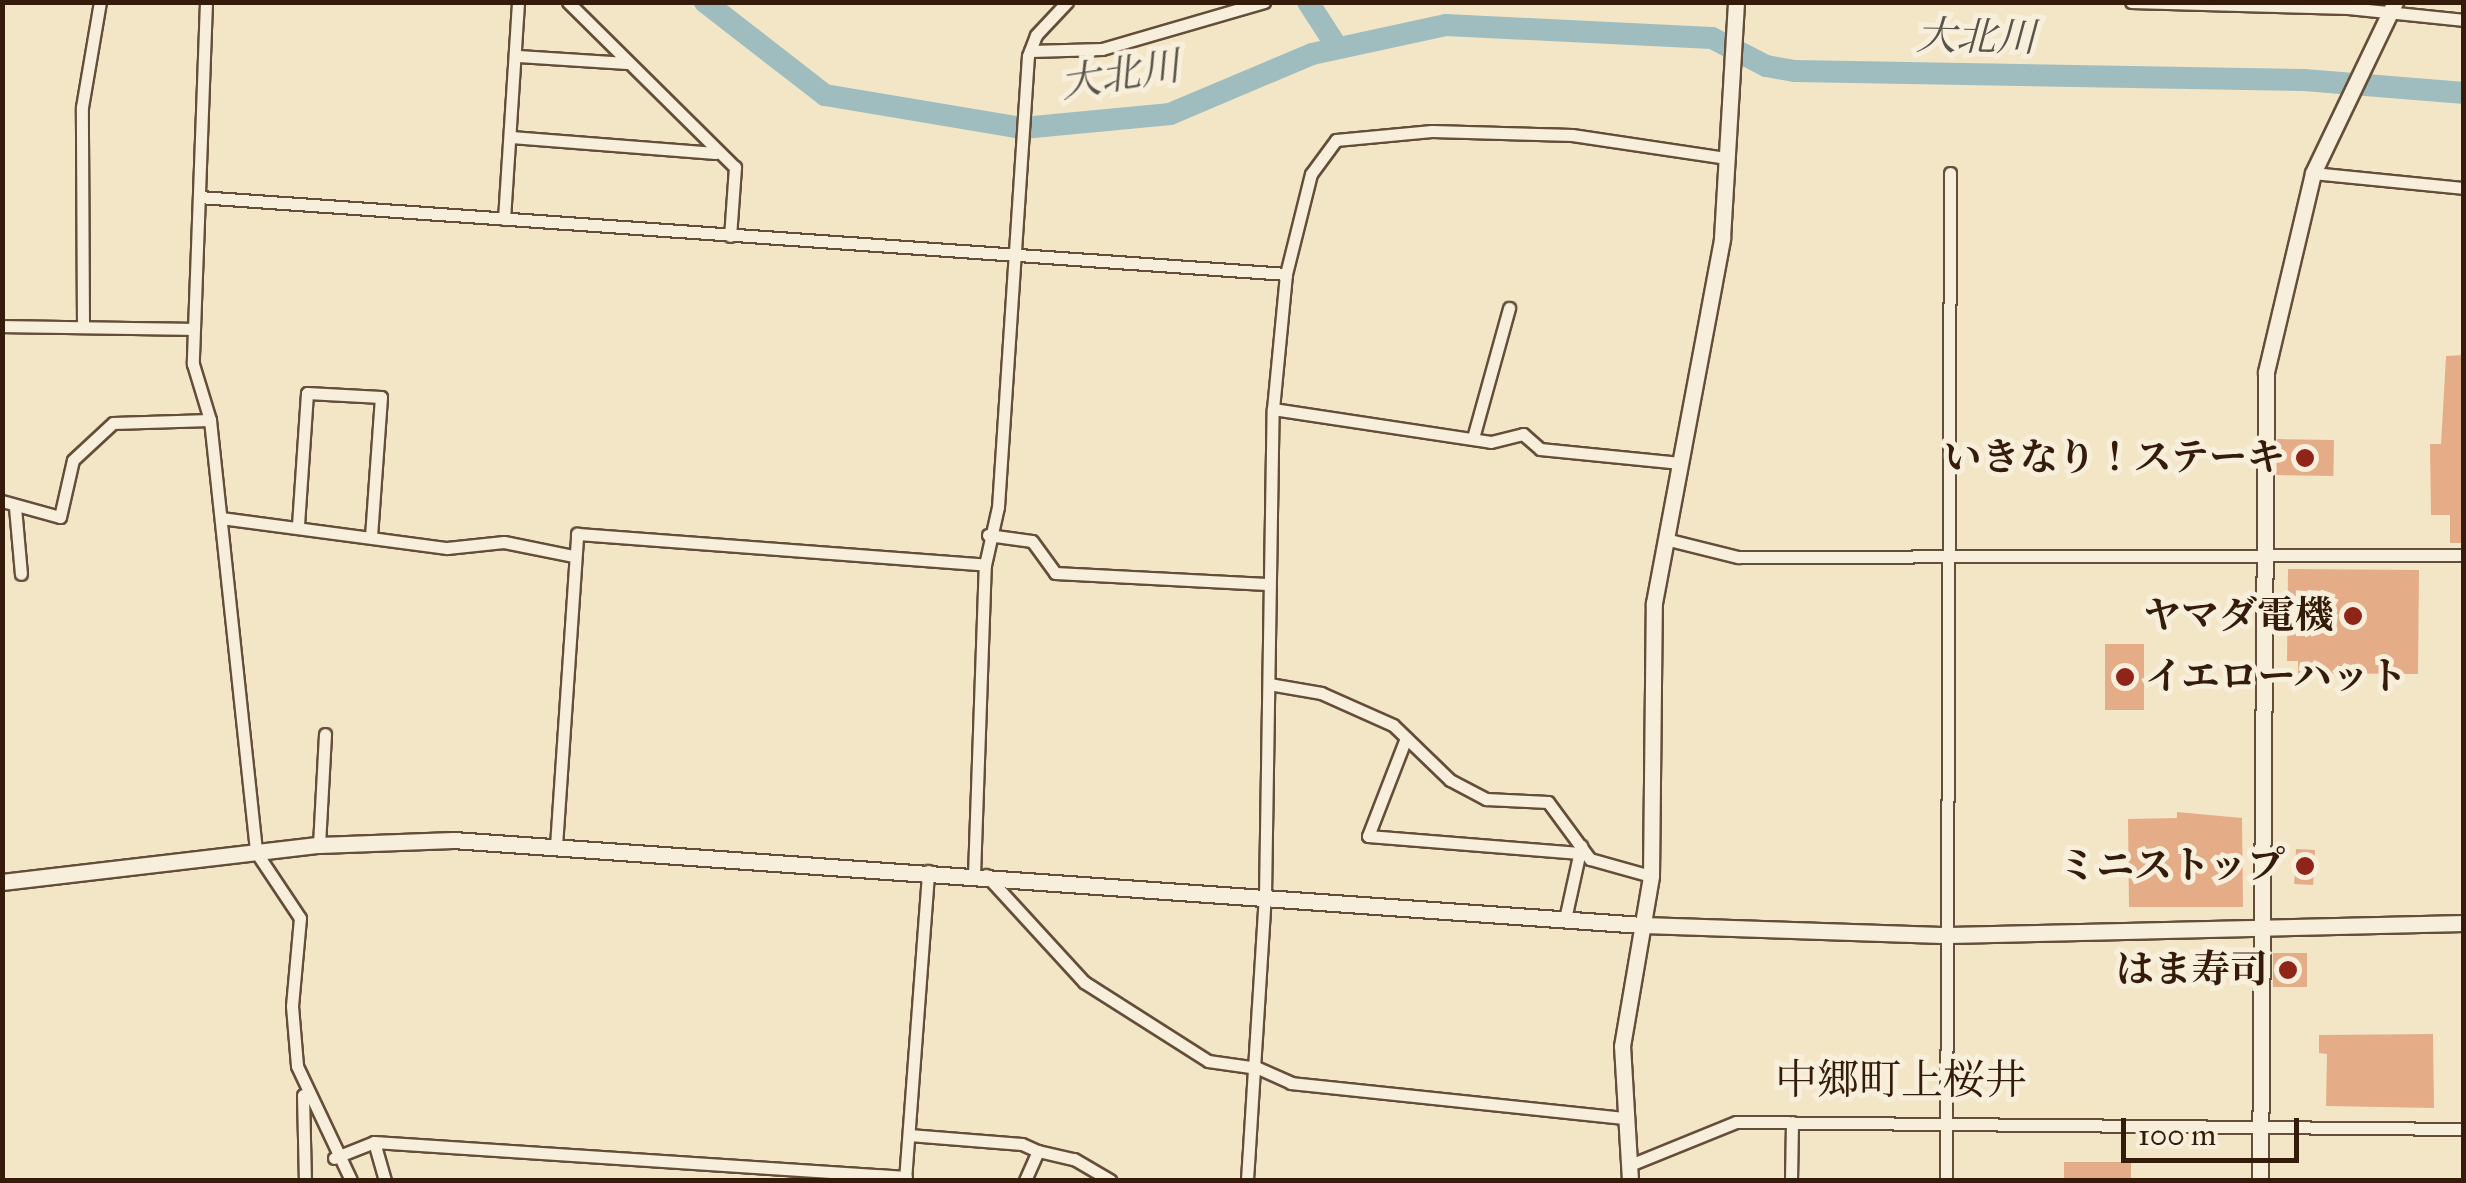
<!DOCTYPE html>
<meta charset="utf-8">
<style>
body{margin:0}
#map{position:relative;width:2466px;height:1183px;overflow:hidden;background:#f2e6c7;font-family:"IM FELL Great Primer","Noto Serif JP",serif}
div>[style]{position:absolute}
.river>*{height:22px;margin:-11px;padding:0 11px;transform-origin:11px;border-radius:11px;background:#9fbdbf}
.building>*{inset:0;background:#e5ad87;transform-origin:0 0}
.roads{filter:drop-shadow(2px 0 #644e39) drop-shadow(-2px 0 #644e39) drop-shadow(0 2px #644e39) drop-shadow(0 -2px #644e39)}
.minor>*{height:11px;margin:-5.5px;padding:0 5.5px;transform-origin:5.5px;border-radius:5.5px;background:#f7efdb}
.tertiary>*{height:15px;margin:-7.5px;padding:0 7.5px;transform-origin:7.5px;border-radius:7.5px;background:#f7efdb}
.dots>*{width:28px;height:28px;translate:-50% -50%;box-sizing:border-box;border:5px solid #f7efdb;border-radius:50%}
span{translate:-50% -50%;white-space:nowrap;text-align:center;line-height:1.15;-webkit-text-stroke:10px #f7efdb;paint-order:stroke}
.poi-label{font-size:38px;color:#341b0a;font-weight:700}
.right{translate:-100% -50%;text-align:right}
.left{translate:0 -50%;text-align:left}
.water-label{font-size:40px;color:#595449;font-style:italic}
.quarter-label{font-size:42px;color:#341b0a}
.frame{position:absolute;inset:0;border:5px solid #341b0a;pointer-events:none}
.scale{position:absolute;left:2121px;top:1118px;width:178px;height:45px;box-sizing:border-box;border:5px solid #341b0a;border-top:0;padding-left:12px;font-size:30px;line-height:35px;white-space:nowrap;color:#341b0a;-webkit-text-stroke:8px #f7efdb;paint-order:stroke}
</style>
<div id="map">
<div class="river">
<div style="left:705px;top:2px;width:152px;rotate:37.8deg"></div>
<div style="left:825px;top:95px;width:201px;rotate:9.5deg"></div>
<div style="left:1023px;top:128px;width:148px;rotate:-5.4deg"></div>
<div style="left:1170px;top:114px;width:154px;rotate:-22.9deg"></div>
<div style="left:1312px;top:54px;width:137px;rotate:-12.2deg"></div>
<div style="left:1446px;top:25px;width:266px;rotate:2.8deg"></div>
<div style="left:1712px;top:38px;width:61px;rotate:27.4deg"></div>
<div style="left:1766px;top:66px;width:29px;rotate:10deg"></div>
<div style="left:1795px;top:71px;width:509px;rotate:1.01deg"></div>
<div style="left:2304px;top:80px;width:161px;rotate:4.6deg"></div>
<div style="left:1308px;top:2px;width:54px;rotate:57.2deg"></div>
</div>
<div class="building">
<div style="clip-path:polygon(2464px 355px,2464px 543px,2450px 543px,2450px 515px,2431px 515px,2430px 444px,2441px 444px,2446px 356px)"></div>
<div style="left:2277px;top:439px;width:57px;height:36px;rotate:1deg"></div>
<div style="clip-path:polygon(2288px 569px,2419px 570px,2418px 674px,2298px 673px,2298px 661px,2287px 661px)"></div>
<div style="left:2105px;top:644px;width:39px;height:66px"></div>
<div style="clip-path:polygon(2177px 812px,2242px 818px,2243px 907px,2129px 907px,2128px 819px,2177px 818px)"></div>
<div style="left:2296px;top:849px;width:19px;height:35px;rotate:3deg"></div>
<div style="left:2273px;top:953px;width:34px;height:34px"></div>
<div style="clip-path:polygon(2433px 1034px,2434px 1108px,2326px 1106px,2327px 1054px,2319px 1053px,2319px 1035px)"></div>
<div style="left:2064px;top:1162px;width:67px;height:18px"></div>
</div>
<div class="roads">
<div class="minor">
<div style="left:206px;top:2px;width:362px;rotate:92.1deg"></div>
<div style="left:193px;top:364px;width:59px;rotate:73.1deg"></div>
<div style="left:210px;top:420px;width:434px;rotate:83.9deg"></div>
<div style="left:256px;top:852px;width:79px;rotate:56.3deg"></div>
<div style="left:300px;top:918px;width:88px;rotate:95.2deg"></div>
<div style="left:292px;top:1006px;width:60px;rotate:85.2deg"></div>
<div style="left:297px;top:1066px;width:126px;rotate:64.7deg"></div>
<div style="left:568px;top:2px;width:235px;rotate:44.7deg"></div>
<div style="left:735px;top:167px;width:69px;rotate:94.1deg"></div>
<div style="left:2131px;top:2px;width:217px;rotate:1.6deg"></div>
<div style="left:2348px;top:8px;width:117px;rotate:5.9deg"></div>
<div style="left:1030px;top:51px;width:72px;rotate:-1.6deg"></div>
<div style="left:1102px;top:49px;width:169px;rotate:-16.2deg"></div>
<div style="left:518px;top:56px;width:109px;rotate:3.7deg"></div>
<div style="left:511px;top:137px;width:205px;rotate:4.5deg"></div>
<div style="left:2313px;top:173px;width:152px;rotate:5.7deg"></div>
<div style="left:199px;top:197px;width:1090px;rotate:4.05deg"></div>
<div style="left:504px;top:219px;width:217px;rotate:-86.3deg"></div>
<div style="left:83px;top:325px;width:218px;rotate:-90.3deg"></div>
<div style="left:82px;top:107px;width:107px;rotate:-80.3deg"></div>
<div style="left:2px;top:326px;width:191px;rotate:0.9deg"></div>
<div style="left:1273px;top:409px;width:220px;rotate:8.6deg"></div>
<div style="left:1491px;top:442px;width:33px;rotate:-14deg"></div>
<div style="left:1523px;top:434px;width:23px;rotate:41deg"></div>
<div style="left:1540px;top:449px;width:141px;rotate:5.7deg"></div>
<div style="left:1473px;top:438px;width:135px;rotate:-74.5deg"></div>
<div style="left:2px;top:501px;width:60px;rotate:15.4deg"></div>
<div style="left:60px;top:517px;width:58px;rotate:-77.2deg"></div>
<div style="left:73px;top:460px;width:54px;rotate:-42.8deg"></div>
<div style="left:113px;top:423px;width:97px;rotate:-1.8deg"></div>
<div style="left:15px;top:507px;width:67px;rotate:84.9deg"></div>
<div style="left:221px;top:518px;width:228px;rotate:7.6deg"></div>
<div style="left:447px;top:548px;width:57px;rotate:-6deg"></div>
<div style="left:504px;top:542px;width:70px;rotate:11.5deg"></div>
<div style="left:298px;top:525px;width:132px;rotate:-86.1deg"></div>
<div style="left:307px;top:393px;width:74px;rotate:3.1deg"></div>
<div style="left:381px;top:397px;width:140px;rotate:94.1deg"></div>
<div style="left:988px;top:535px;width:44px;rotate:7.8deg"></div>
<div style="left:1032px;top:541px;width:39px;rotate:54deg"></div>
<div style="left:1055px;top:573px;width:212px;rotate:3deg"></div>
<div style="left:1665px;top:539px;width:75px;rotate:13.9deg"></div>
<div style="left:1738px;top:557px;width:726px;rotate:-0.16deg"></div>
<div style="left:1269px;top:684px;width:53px;rotate:9.8deg"></div>
<div style="left:1321px;top:693px;width:79px;rotate:24deg"></div>
<div style="left:1393px;top:725px;width:79px;rotate:44deg"></div>
<div style="left:1450px;top:780px;width:41px;rotate:27.8deg"></div>
<div style="left:1486px;top:799px;width:62px;rotate:2.8deg"></div>
<div style="left:1548px;top:802px;width:71px;rotate:53.6deg"></div>
<div style="left:1590px;top:859px;width:63px;rotate:15.6deg"></div>
<div style="left:1406px;top:738px;width:105px;rotate:111.2deg"></div>
<div style="left:1368px;top:836px;width:212px;rotate:4.6deg"></div>
<div style="left:319px;top:845px;width:111px;rotate:-86.9deg"></div>
<div style="left:556px;top:846px;width:313px;rotate:-86.1deg"></div>
<div style="left:577px;top:534px;width:409px;rotate:4.3deg"></div>
<div style="left:974px;top:875px;width:310px;rotate:-88deg"></div>
<div style="left:985px;top:565px;width:59px;rotate:-77.4deg"></div>
<div style="left:998px;top:507px;width:452px;rotate:-86.2deg"></div>
<div style="left:1028px;top:56px;width:22px;rotate:-69deg"></div>
<div style="left:1036px;top:35px;width:45px;rotate:-46.8deg"></div>
<div style="left:986px;top:875px;width:145px;rotate:47.5deg"></div>
<div style="left:1084px;top:982px;width:147px;rotate:32.5deg"></div>
<div style="left:1208px;top:1061px;width:50px;rotate:8deg"></div>
<div style="left:1258px;top:1068px;width:36px;rotate:24deg"></div>
<div style="left:1291px;top:1083px;width:334px;rotate:6deg"></div>
<div style="left:1565px;top:919px;width:75px;rotate:-77.6deg"></div>
<div style="left:303px;top:1095px;width:85px;rotate:88.7deg"></div>
<div style="left:909px;top:1135px;width:113px;rotate:4.6deg"></div>
<div style="left:1022px;top:1144px;width:17px;rotate:24deg"></div>
<div style="left:1038px;top:1151px;width:32px;rotate:114deg"></div>
<div style="left:374px;top:1142px;width:40px;rotate:74deg"></div>
<div style="left:1038px;top:1151px;width:37px;rotate:13deg"></div>
<div style="left:1074px;top:1159px;width:42px;rotate:30.3deg"></div>
<div style="left:334px;top:1158px;width:43px;rotate:-21.8deg"></div>
<div style="left:374px;top:1142px;width:533px;rotate:3.76deg"></div>
<div style="left:1630px;top:1165px;width:114px;rotate:-22.1deg"></div>
<div style="left:1736px;top:1122px;width:728px;rotate:0.55deg"></div>
<div style="left:905px;top:1180px;width:310px;rotate:-85.7deg"></div>
<div style="left:1247px;top:1180px;width:285px;rotate:-86.4deg"></div>
<div style="left:1265px;top:896px;width:487px;rotate:-89.1deg"></div>
<div style="left:1273px;top:409px;width:136px;rotate:-84.5deg"></div>
<div style="left:1286px;top:274px;width:103px;rotate:-76deg"></div>
<div style="left:1311px;top:174px;width:42px;rotate:-53.7deg"></div>
<div style="left:1336px;top:140px;width:96px;rotate:-5.4deg"></div>
<div style="left:1432px;top:131px;width:140px;rotate:1.6deg"></div>
<div style="left:1572px;top:135px;width:155px;rotate:8.5deg"></div>
<div style="left:1791px;top:1180px;width:58px;rotate:-89deg"></div>
<div style="left:1946px;top:1180px;width:1007px;rotate:-89.77deg"></div>
</div>
<div class="tertiary">
<div style="left:2px;top:882px;width:319px;rotate:-6.7deg"></div>
<div style="left:319px;top:845px;width:134px;rotate:-2.1deg"></div>
<div style="left:453px;top:840px;width:1193px;rotate:4.09deg"></div>
<div style="left:1643px;top:925px;width:306px;rotate:1.9deg"></div>
<div style="left:1949px;top:935px;width:515px;rotate:-1.33deg"></div>
<div style="left:1630px;top:1180px;width:134px;rotate:-93.4deg"></div>
<div style="left:1622px;top:1046px;width:172px;rotate:-80.3deg"></div>
<div style="left:1651px;top:876px;width:273px;rotate:-89.4deg"></div>
<div style="left:1654px;top:603px;width:371px;rotate:-79.4deg"></div>
<div style="left:1722px;top:238px;width:236px;rotate:-86.6deg"></div>
<div style="left:2260px;top:1180px;width:808px;rotate:-89.57deg"></div>
<div style="left:2266px;top:372px;width:204px;rotate:-76.7deg"></div>
<div style="left:2313px;top:173px;width:190px;rotate:-64.4deg"></div>
</div>
</div>
<div class="dots">
<div style="left:2305px;top:458px;background:#8f2418"></div>
<div style="left:2353px;top:616px;background:#8f2418"></div>
<div style="left:2125px;top:677px;background:#8f2418"></div>
<div style="left:2305px;top:866px;background:#8f2418"></div>
<div style="left:2288px;top:970px;background:#8f2418"></div>
</div>
<div class="poi-label">
<span class="right" style="left:2285px;top:458px">いきなり！ステーキ</span>
<span class="right" style="left:2333px;top:616px">ヤマダ電機</span>
<span class="left" style="left:2145px;top:677px">イエローハット</span>
<span class="right" style="left:2285px;top:866px">ミニストップ</span>
<span class="right" style="left:2268px;top:970px">はま寿司</span>
</div>
<div class="water-label">
<span style="left:1976px;top:37px;rotate:1deg">大北川</span>
<span style="left:1120px;top:75px;rotate:-9deg">大北川</span>
</div>
<div class="quarter-label">
<span style="left:1901px;top:1080px">中郷町上桜井</span>
</div>
<div class="frame"></div>
<div class="scale">100 m</div>
</div>
